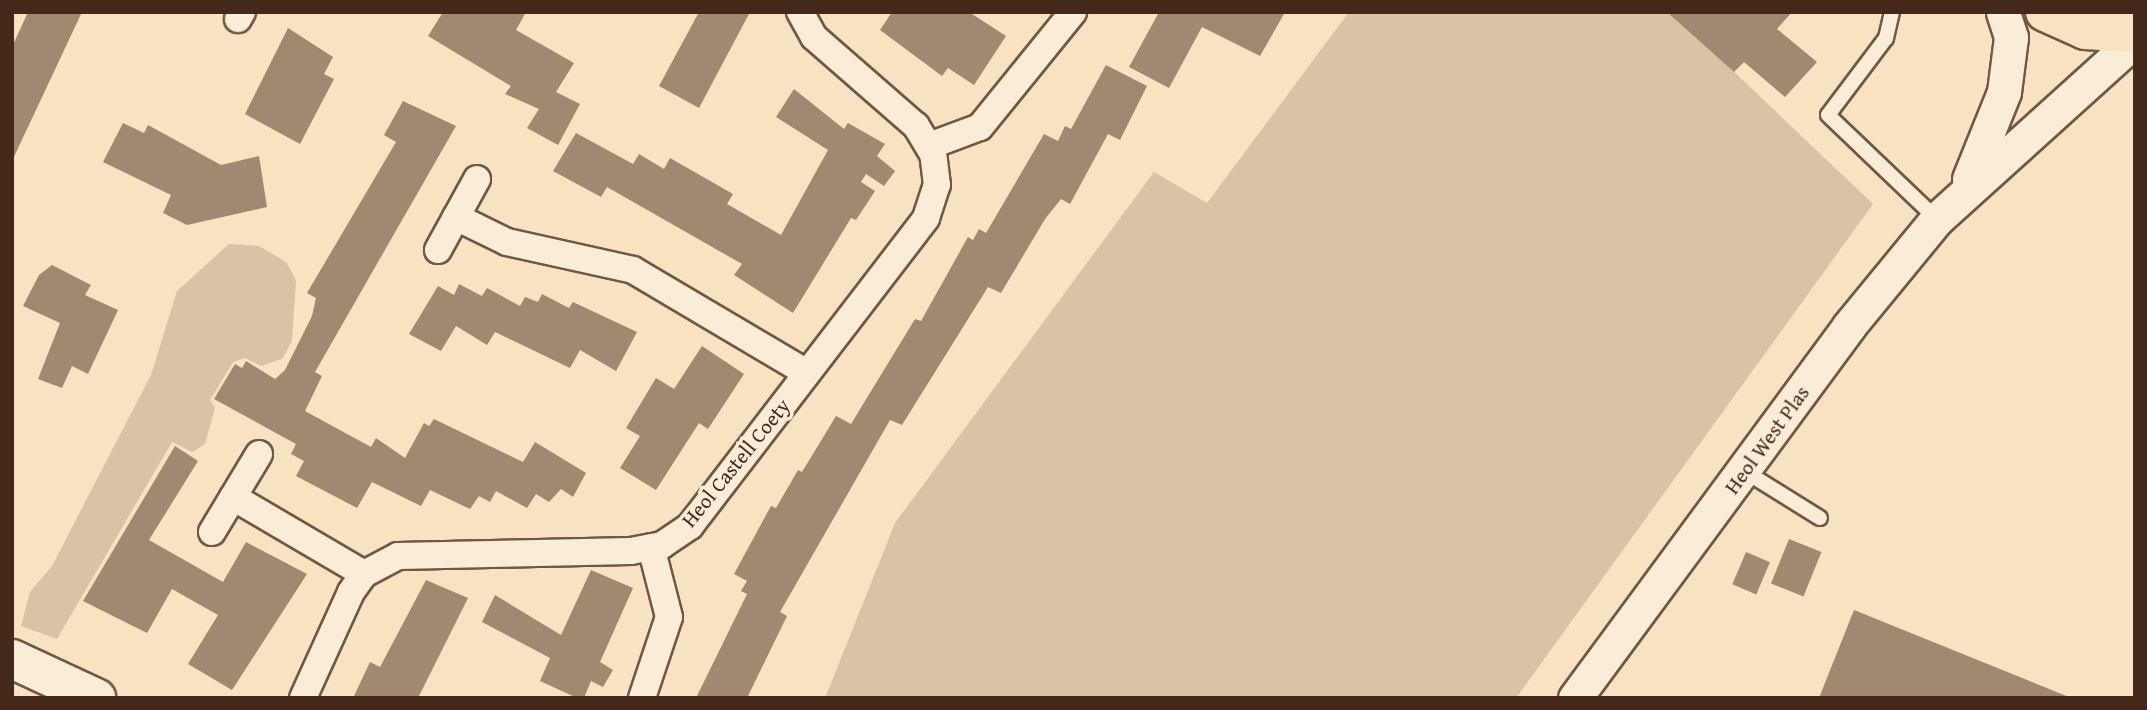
<!DOCTYPE html>
<style>
body{margin:0}
#map{position:relative;width:2147px;height:710px;overflow:hidden;background:#f7e2c1;font-family:"Gentium Book Plus",serif}
div>[style]{position:absolute}
.green>*{inset:0;background:#d9c3a5}
.building>*{inset:0;background:#a18971;transform-origin:0 0}
.roads{filter:drop-shadow(2px 0 #715744) drop-shadow(-2px 0 #715744) drop-shadow(0 2px #715744) drop-shadow(0 -2px #715744)}
.service>*{height:14px;margin:-7px;padding:0 7px;transform-origin:7px;border-radius:7px;background:#faecd7}
.minor>*{height:26px;margin:-13px;padding:0 13px;transform-origin:13px;border-radius:13px;background:#faecd7}
.tertiary>*{height:33px;margin:-16.5px;padding:0 16.5px;transform-origin:16.5px;border-radius:16.5px;background:#faecd7}
.secondary>*{height:38px;margin:-19px;padding:0 19px;transform-origin:19px;border-radius:19px;background:#faecd7}
.primary>*{height:38px;margin:-19px;padding:0 19px;transform-origin:19px;border-radius:19px;background:#f7e2c1}
span{translate:-50% -50%;white-space:nowrap;text-align:center;line-height:1.15;-webkit-text-stroke:7px #faecd7;paint-order:stroke}
.street-label{font-size:21px;color:#44291a}
.frame{position:absolute;inset:0;border:14px solid #44291a;pointer-events:none}
</style>
<div id="map">
<div class="green">
<div style="clip-path:polygon(1349px 12px,1671px 12px,1873px 204px,1516px 698px,825px 698px,895px 523px,1154px 172px,1207px 203px)"></div>
<div style="clip-path:polygon(229px 244px,259px 246px,286px 262px,296px 280px,292px 341px,282px 359px,261px 366px,245px 358px,233px 362px,210px 400px,215px 408px,205px 444px,192px 452px,172px 442px,57px 639px,21px 626px,30px 592px,52px 566px,151px 375px,177px 291px)"></div>
</div>
<div class="building">
<div style="clip-path:polygon(28px 12px,82px 12px,12px 161px,12px 47px)"></div>
<div style="clip-path:polygon(443px 12px,526px 12px,516px 30px,574px 63px,556px 92px,580px 104px,558px 145px,527px 128px,539px 109px,505px 94px,511px 86px,428px 36px)"></div>
<div style="clip-path:polygon(699px 12px,750px 12px,699px 108px,659px 86px)"></div>
<div style="clip-path:polygon(892px 12px,969px 12px,1006px 36px,974px 85px,948px 68px,942px 76px,880px 30px)"></div>
<div style="clip-path:polygon(1159px 12px,1285px 12px,1260px 56px,1202px 27px,1169px 88px,1129px 67px)"></div>
<div style="clip-path:polygon(1667px 12px,1792px 12px,1777px 29px,1817px 62px,1785px 97px,1744px 62px,1734px 72px)"></div>
<div style="clip-path:polygon(288px 28px,333px 57px,324px 74px,334px 79px,300px 144px,245px 114px)"></div>
<div style="clip-path:polygon(1106px 65px,1147px 86px,1120px 140px,1108px 134px,1070px 204px,1061px 199px,1045px 219px,1001px 293px,988px 287px,902px 425px,890px 420px,780px 612px,787px 616px,747px 698px,696px 698px,747px 594px,741px 591px,747px 581px,734px 574px,771px 506px,776px 508px,798px 470px,802px 472px,836px 416px,851px 424px,915px 319px,921px 321px,968px 237px,973px 240px,979px 229px,986px 233px,1044px 134px,1058px 141px,1065px 126px,1071px 129px)"></div>
<div style="clip-path:polygon(794px 89px,844px 129px,848px 123px,885px 144px,877px 156px,895px 171px,884px 186px,866px 174px,861px 182px,875px 191px,856px 220px,851px 218px,793px 313px,734px 275px,742px 264px,607px 187px,601px 197px,553px 171px,576px 133px,633px 164px,639px 154px,664px 169px,670px 158px,733px 194px,727px 204px,781px 235px,828px 150px,776px 117px)"></div>
<div style="clip-path:polygon(403px 101px,456px 126px,315px 372px,322px 376px,305px 411px,371px 447px,376px 438px,405px 458px,424px 423px,429px 426px,434px 419px,523px 462px,535px 442px,586px 473px,573px 497px,561px 489px,549px 502px,536px 494px,527px 508px,496px 491px,490px 502px,479px 496px,470px 509px,430px 490px,421px 506px,372px 482px,357px 508px,296px 476px,304px 461px,291px 454px,296px 444px,214px 399px,235px 364px,242px 368px,246px 361px,275px 379px,285px 370px,312px 316px,316px 298px,307px 293px,396px 142px,384px 135px)"></div>
<div style="clip-path:polygon(123px 123px,144px 133px,148px 125px,221px 165px,259px 156px,267px 207px,187px 225px,163px 213px,171px 195px,103px 162px)"></div>
<div style="clip-path:polygon(52px 265px,91px 285px,85px 295px,118px 310px,88px 374px,72px 366px,62px 388px,38px 379px,60px 323px,23px 306px,39px 275px)"></div>
<div style="clip-path:polygon(459px 284px,482px 296px,487px 288px,520px 306px,525px 297px,538px 302px,542px 294px,569px 308px,573px 302px,637px 332px,616px 371px,580px 350px,570px 368px,495px 332px,487px 345px,456px 326px,441px 351px,409px 334px,438px 286px,454px 295px)"></div>
<div style="clip-path:polygon(702px 346px,744px 374px,708px 429px,699px 423px,656px 490px,620px 468px,640px 436px,626px 428px,656px 378px,674px 389px)"></div>
<div style="clip-path:polygon(175px 446px,198px 461px,149px 540px,223px 582px,246px 542px,307px 574px,232px 690px,188px 664px,218px 615px,172px 589px,147px 633px,83px 601px)"></div>
<div style="left:1789px;top:539px;width:35px;height:48px;rotate:22deg"></div>
<div style="left:1746px;top:552px;width:26px;height:35px;rotate:23deg"></div>
<div style="clip-path:polygon(591px 570px,633px 588px,600px 662px,613px 670px,603px 687px,591px 681px,584px 698px,577px 698px,540px 681px,550px 658px,482px 622px,495px 595px,561px 635px)"></div>
<div style="clip-path:polygon(426px 580px,468px 598px,418px 698px,353px 698px,370px 662px,380px 667px)"></div>
<div style="clip-path:polygon(1854px 610px,2069px 697px,2068px 698px,1819px 698px)"></div>
</div>
<div class="roads">
<div class="service">
<div style="left:1892px;top:12px;width:27px;rotate:103deg"></div>
<div style="left:1886px;top:38px;width:96px;rotate:127deg"></div>
<div style="left:1828px;top:115px;width:151px;rotate:43.7deg"></div>
<div style="left:1746px;top:472px;width:87px;rotate:31.9deg"></div>
</div>
<div class="minor">
<div style="left:238px;top:19px;width:8px;rotate:-60deg"></div>
<div style="left:929px;top:146px;width:54px;rotate:-20.4deg"></div>
<div style="left:980px;top:127px;width:148px;rotate:-51deg"></div>
<div style="left:456px;top:217px;width:57px;rotate:26.1deg"></div>
<div style="left:507px;top:242px;width:129px;rotate:12.5deg"></div>
<div style="left:633px;top:270px;width:202px;rotate:30.6deg"></div>
<div style="left:438px;top:250px;width:81px;rotate:-61.2deg"></div>
<div style="left:233px;top:497px;width:152px;rotate:30.4deg"></div>
<div style="left:212px;top:532px;width:91px;rotate:-58.9deg"></div>
<div style="left:303px;top:698px;width:116px;rotate:-65.6deg"></div>
<div style="left:351px;top:592px;width:22px;rotate:-54deg"></div>
<div style="left:364px;top:574px;width:38px;rotate:-28deg"></div>
<div style="left:398px;top:556px;width:233px;rotate:-1.2deg"></div>
<div style="left:631px;top:551px;width:32px;rotate:-11deg"></div>
<div style="left:662px;top:545px;width:34px;rotate:-34deg"></div>
<div style="left:690px;top:526px;width:388px;rotate:-52.5deg"></div>
<div style="left:926px;top:218px;width:35px;rotate:-72deg"></div>
<div style="left:937px;top:185px;width:31px;rotate:-97deg"></div>
<div style="left:933px;top:154px;width:33px;rotate:-121deg"></div>
<div style="left:916px;top:126px;width:135px;rotate:-138.9deg"></div>
<div style="left:814px;top:37px;width:29px;rotate:-119deg"></div>
<div style="left:642px;top:698px;width:85px;rotate:-71.6deg"></div>
<div style="left:669px;top:617px;width:72px;rotate:-104.4deg"></div>
</div>
<div class="tertiary">
<div style="left:1969px;top:179px;width:94px;rotate:-68.1deg"></div>
<div style="left:2004px;top:92px;width:55px;rotate:-82.7deg"></div>
<div style="left:2011px;top:37px;width:26px;rotate:-108deg"></div>
<div style="left:1575px;top:698px;width:462px;rotate:-53.6deg"></div>
<div style="left:1849px;top:326px;width:139px;rotate:-50.6deg"></div>
<div style="left:1937px;top:219px;width:267px;rotate:-42.1deg"></div>
</div>
<div class="secondary">
<div style="left:12px;top:659px;width:93px;rotate:24.9deg"></div>
</div>
<div class="primary">
<div style="left:2045px;top:12px;width:44px;rotate:24.2deg"></div>
<div style="left:2085px;top:30px;width:50px;rotate:3.4deg"></div>
</div>
</div>
<div class="street-label">
<span style="left:1767px;top:440px;rotate:-54deg">Heol West Plas</span>
<span style="left:736px;top:463px;rotate:-51deg">Heol Castell Coety</span>
</div>
<div class="frame"></div>
</div>
